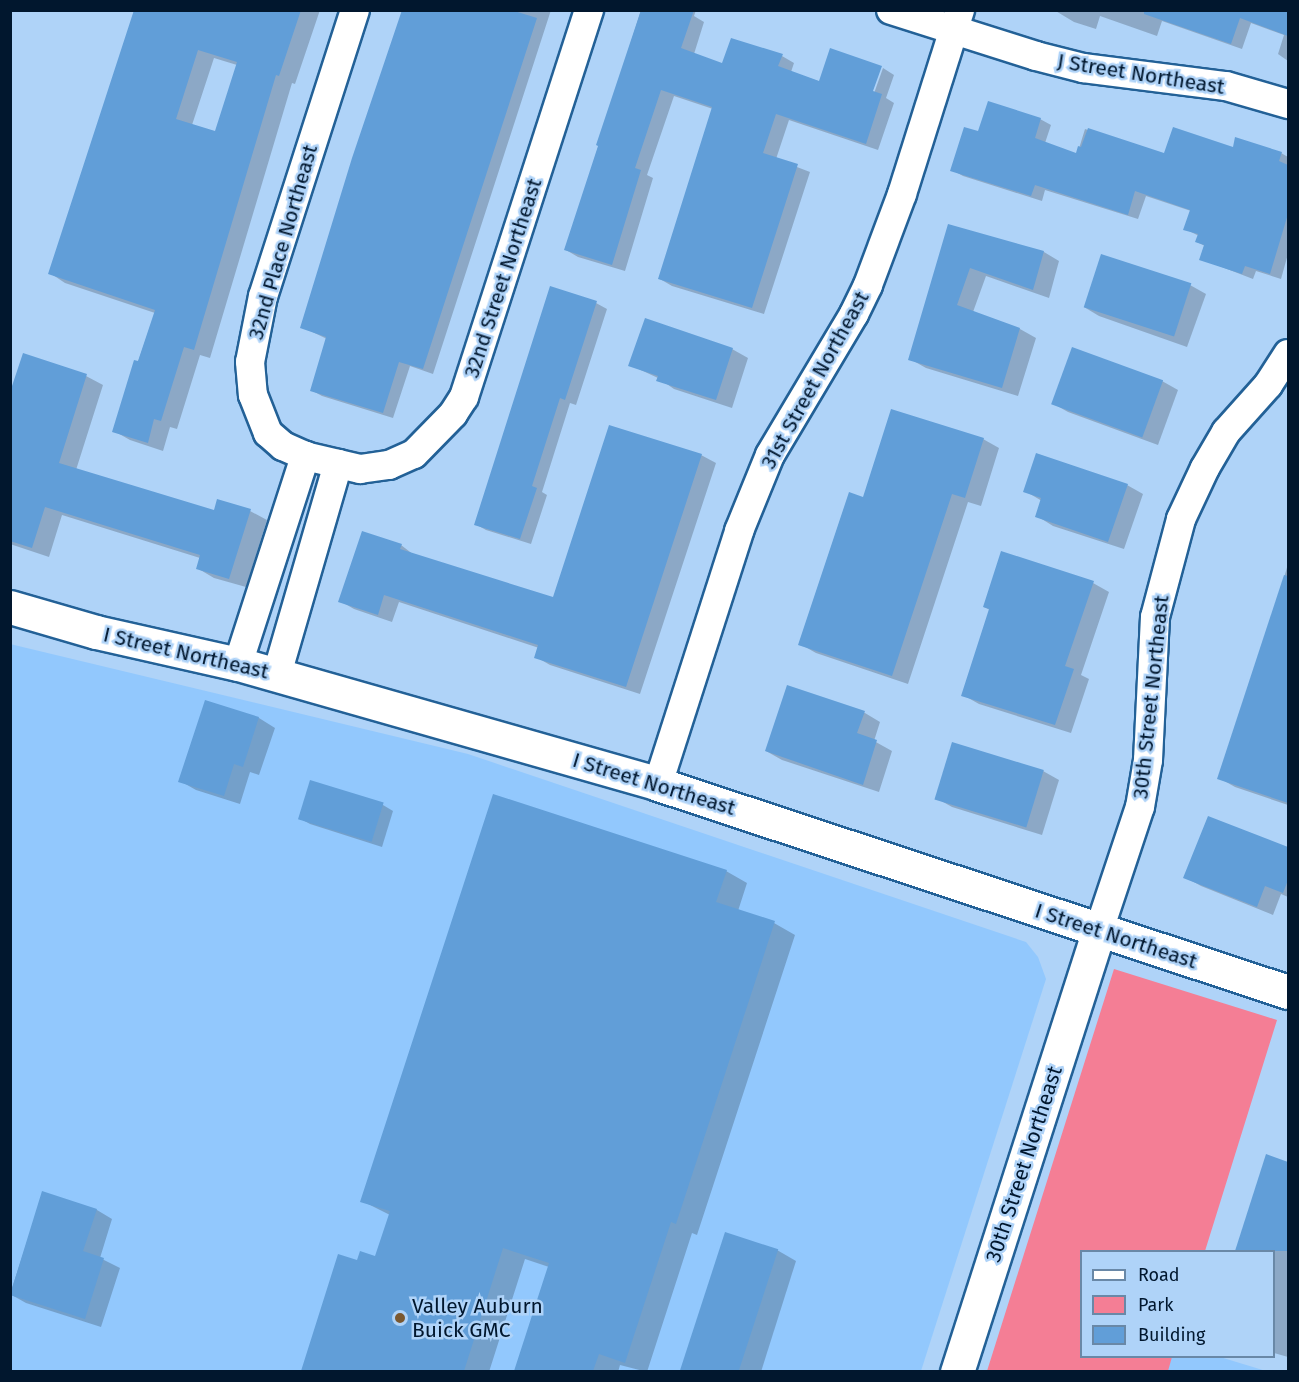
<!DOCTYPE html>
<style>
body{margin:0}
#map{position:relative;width:1299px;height:1382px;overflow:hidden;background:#afd3f8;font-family:"Fira Sans",sans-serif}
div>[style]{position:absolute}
.built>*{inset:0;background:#92c8fd}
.green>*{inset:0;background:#f47e95}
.shadow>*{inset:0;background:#0003}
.building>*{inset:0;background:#619ed8;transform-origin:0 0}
.roads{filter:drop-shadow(2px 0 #236197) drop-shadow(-2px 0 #236197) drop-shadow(0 2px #236197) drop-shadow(0 -2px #236197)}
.minor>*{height:28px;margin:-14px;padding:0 14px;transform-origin:14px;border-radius:14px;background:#fff}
.tertiary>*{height:33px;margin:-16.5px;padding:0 16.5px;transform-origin:16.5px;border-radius:16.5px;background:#fff}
.dots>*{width:16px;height:16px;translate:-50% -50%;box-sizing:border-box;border:3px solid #afd3f8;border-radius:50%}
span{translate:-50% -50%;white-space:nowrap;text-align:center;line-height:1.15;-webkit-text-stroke:5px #afd3f8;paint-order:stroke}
.street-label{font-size:21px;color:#01172e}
.poi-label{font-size:21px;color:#01172e}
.left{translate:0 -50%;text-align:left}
.frame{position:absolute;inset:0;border:12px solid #01172e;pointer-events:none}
.legend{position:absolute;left:1080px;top:1250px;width:195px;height:108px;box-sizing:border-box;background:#afd3f8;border:2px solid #6988a7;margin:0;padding:8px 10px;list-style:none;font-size:18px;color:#01172e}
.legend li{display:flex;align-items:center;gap:12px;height:30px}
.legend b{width:30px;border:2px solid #6988a7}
</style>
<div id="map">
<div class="built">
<div style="clip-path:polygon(10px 644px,468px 754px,1026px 942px,1038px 957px,1046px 979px,921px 1371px,11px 1371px)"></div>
<div style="clip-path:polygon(1172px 1356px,1220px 1357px,1266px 1371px,1167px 1372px)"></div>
</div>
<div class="green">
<div style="clip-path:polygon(1114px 969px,1277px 1020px,1205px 1251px,1082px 1252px,1082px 1356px,1172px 1357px,1168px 1371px,987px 1371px)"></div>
</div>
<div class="shadow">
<div style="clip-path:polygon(evenodd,136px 10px,320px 10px,295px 84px,292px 83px,210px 358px,200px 355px,177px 429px,170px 427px,163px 451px,130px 440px,114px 431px,155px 313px,65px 283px,50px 273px,136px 10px,214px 58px,237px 65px,216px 132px,192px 125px,214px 58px)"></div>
<div style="clip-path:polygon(404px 10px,551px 10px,433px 374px,410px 366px,393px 418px,322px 396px,311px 390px,327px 339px,302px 327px)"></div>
<div style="clip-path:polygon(641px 10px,696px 10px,694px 16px,704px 22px,694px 54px,723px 65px,782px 56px,794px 63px,791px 72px,872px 99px,883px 68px,894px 75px,886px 98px,894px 103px,878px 150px,789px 120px,776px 159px,810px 172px,764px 314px,672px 286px,660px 279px,713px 109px,674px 96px,647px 175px,653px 178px,625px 271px,578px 257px,566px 250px)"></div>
<div style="clip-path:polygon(1054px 10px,1288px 10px,1288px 61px,1278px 54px,1284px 35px,1251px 23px,1242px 49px,1162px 21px,1157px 36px,1100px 16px,1096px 29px,1074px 22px)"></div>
<div style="clip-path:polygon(1040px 119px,1051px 125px,1045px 143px,1077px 155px,1085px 129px,1165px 155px,1234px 149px,1281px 153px,1288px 157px,1288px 254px,1281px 279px,1256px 271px,1253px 279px,1201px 259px,1205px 246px,1197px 242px,1199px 236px,1185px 229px,1191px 211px,1146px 196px,1138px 219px,1045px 190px,1042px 201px,963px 176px,952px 170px,979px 133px)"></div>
<div style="clip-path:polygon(949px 226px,1044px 252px,1059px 261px,1049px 298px,986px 276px,973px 312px,1020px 329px,1036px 338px,1018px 396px,926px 368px,910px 359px)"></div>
<div style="clip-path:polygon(1190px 285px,1206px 294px,1187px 347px,1099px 316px,1084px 307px)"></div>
<div style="clip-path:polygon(596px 303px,607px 309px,576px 405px,570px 403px,542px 492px,547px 495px,531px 544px,486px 530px,475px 524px)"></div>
<div style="clip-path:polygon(732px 349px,748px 358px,732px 408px,674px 389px,658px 378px,630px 365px)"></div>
<div style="clip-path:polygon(86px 376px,103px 385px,76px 470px,215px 512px,250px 511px,267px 520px,246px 587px,214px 578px,197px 568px,200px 558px,62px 515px,49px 557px,10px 544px,10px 397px)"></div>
<div style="clip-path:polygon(1162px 381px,1178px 390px,1158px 445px,1068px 412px,1052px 403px)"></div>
<div style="clip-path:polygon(983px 439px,999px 448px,981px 506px,968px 502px,908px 684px,816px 653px,800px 644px,864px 499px)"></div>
<div style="clip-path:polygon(701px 455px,716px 463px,640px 694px,550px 665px,536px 657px,539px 648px,399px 602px,392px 622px,354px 609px,340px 601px,401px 545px,414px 555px,554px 599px)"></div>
<div style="clip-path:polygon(1127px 485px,1143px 494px,1124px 549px,1053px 526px,1037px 516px,1042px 501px,1025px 491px)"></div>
<div style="clip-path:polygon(1288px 564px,1288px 592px,1281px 588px)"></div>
<div style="clip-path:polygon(1093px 583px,1109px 592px,1081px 675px,1089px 679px,1071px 733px,979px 704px,963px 695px,990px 610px,984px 607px)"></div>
<div style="clip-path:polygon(1269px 627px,1288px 633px,1288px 805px,1235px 787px,1219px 778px)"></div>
<div style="clip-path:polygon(788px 687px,865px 713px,880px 722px,874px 741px,892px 751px,879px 792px,782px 760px,766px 751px)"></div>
<div style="clip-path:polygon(206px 701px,259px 718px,275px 728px,259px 775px,250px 772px,240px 804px,196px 790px,180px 781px)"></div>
<div style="clip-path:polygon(1043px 771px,1059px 780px,1042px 835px,952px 807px,936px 798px)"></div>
<div style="clip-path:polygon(311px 782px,383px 805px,393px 811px,382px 847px,310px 824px,299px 818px)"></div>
<div style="clip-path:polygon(1209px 818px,1288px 849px,1288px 897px,1281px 894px,1273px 915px,1201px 886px,1185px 877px)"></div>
<div style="clip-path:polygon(726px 871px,747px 883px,738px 911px,774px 923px,795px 935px,697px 1235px,692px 1233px,647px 1372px,620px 1365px,618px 1372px,515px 1372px,549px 1267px,525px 1259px,489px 1372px,302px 1372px,339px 1255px,358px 1262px,376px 1258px,390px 1215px,362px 1201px)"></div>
<div style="clip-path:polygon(1267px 1156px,1288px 1163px,1288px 1357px,1274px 1353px,1274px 1252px,1236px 1252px)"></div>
<div style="clip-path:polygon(43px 1193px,97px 1210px,112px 1219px,100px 1258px,120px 1268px,101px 1327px,26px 1303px,10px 1294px)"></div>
<div style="clip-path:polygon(726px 1234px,777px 1250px,796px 1261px,761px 1372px,682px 1372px)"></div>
</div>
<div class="building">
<div style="clip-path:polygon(evenodd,134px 10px,301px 10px,279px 76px,276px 75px,194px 350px,184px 347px,161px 421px,154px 419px,148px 443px,112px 432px,134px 360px,138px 361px,155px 310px,48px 274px,134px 10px,198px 50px,237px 62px,215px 131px,176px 119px,198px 50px)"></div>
<div style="clip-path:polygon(402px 10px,511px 10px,537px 18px,423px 369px,399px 362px,383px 413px,310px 391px,326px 337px,300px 328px,352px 158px)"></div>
<div style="clip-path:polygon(641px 10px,694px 10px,681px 48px,722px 63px,731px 38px,783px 54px,778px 66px,819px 81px,830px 48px,882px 66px,873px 91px,882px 94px,866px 144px,776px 114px,763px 153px,798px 164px,752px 308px,658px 279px,712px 107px,661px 90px,635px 168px,641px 170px,612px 265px,564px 250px,598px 146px,596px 145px)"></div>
<div style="clip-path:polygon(1144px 10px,1288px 10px,1288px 36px,1240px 18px,1231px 44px,1144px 14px)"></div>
<div style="clip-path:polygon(988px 101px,1041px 118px,1035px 138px,1076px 153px,1078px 146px,1081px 147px,1088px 128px,1164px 153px,1173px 127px,1233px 147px,1235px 137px,1282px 152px,1279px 161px,1288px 165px,1288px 214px,1270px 274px,1245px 266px,1242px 274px,1199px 260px,1204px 245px,1195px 242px,1198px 234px,1183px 230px,1190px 210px,1135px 191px,1128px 215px,1035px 185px,1031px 196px,950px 171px,964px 127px,978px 131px)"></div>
<div style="clip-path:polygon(948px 224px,1044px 251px,1033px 290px,970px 268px,957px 305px,1020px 328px,1002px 388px,908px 360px)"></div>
<div style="left:1101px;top:254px;width:95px;height:56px;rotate:18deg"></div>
<div style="clip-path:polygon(550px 286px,597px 301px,565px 400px,560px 398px,532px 486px,537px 488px,520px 539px,474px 525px)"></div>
<div style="clip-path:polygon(645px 318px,733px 348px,716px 400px,656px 381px,658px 376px,628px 366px)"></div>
<div style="left:1072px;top:347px;width:97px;height:61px;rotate:20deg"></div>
<div style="clip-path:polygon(23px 353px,87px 374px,59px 463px,214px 510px,217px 499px,251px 509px,229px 579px,196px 569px,200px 555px,45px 507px,32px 548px,10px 541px,10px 392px)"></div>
<div style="clip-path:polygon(891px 409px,984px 438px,965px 498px,952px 494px,892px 676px,798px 645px,849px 492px,863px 497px)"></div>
<div style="clip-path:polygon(609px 425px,702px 454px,626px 687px,534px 658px,538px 645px,384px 595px,378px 615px,338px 602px,362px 531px,402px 544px,400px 549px,553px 597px)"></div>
<div style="clip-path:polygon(1036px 453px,1128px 484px,1108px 542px,1035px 517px,1041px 498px,1023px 492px)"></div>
<div style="clip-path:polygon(1001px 551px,1094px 581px,1065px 666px,1074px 669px,1055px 725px,961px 696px,989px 609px,983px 607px)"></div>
<div style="clip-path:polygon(1284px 575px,1288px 576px,1288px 803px,1217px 779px)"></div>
<div style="clip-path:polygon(787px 685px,865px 711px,857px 733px,877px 740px,863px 785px,765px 751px)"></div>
<div style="clip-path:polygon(205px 700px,259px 717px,243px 767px,234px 764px,224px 796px,178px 782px)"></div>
<div style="left:952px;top:742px;width:96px;height:60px;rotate:17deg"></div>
<div style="left:310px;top:780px;width:77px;height:41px;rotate:17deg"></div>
<div style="clip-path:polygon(493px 794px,727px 870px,716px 902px,775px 921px,676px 1224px,671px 1222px,625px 1363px,599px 1354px,593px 1371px,514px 1371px,549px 1263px,503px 1248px,464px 1371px,301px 1371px,338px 1254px,357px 1260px,360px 1251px,375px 1256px,390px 1211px,360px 1202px)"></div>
<div style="clip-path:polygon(1208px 816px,1288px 847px,1288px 880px,1283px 893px,1265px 886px,1257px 907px,1183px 878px)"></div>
<div style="clip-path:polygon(1266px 1154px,1288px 1162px,1288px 1251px,1235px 1251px)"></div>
<div style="clip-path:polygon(42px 1191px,97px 1209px,83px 1251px,104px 1258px,85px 1319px,10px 1295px)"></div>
<div style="left:725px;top:1232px;width:56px;height:146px;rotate:18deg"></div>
</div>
<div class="roads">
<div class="minor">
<div style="left:355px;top:10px;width:300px;rotate:107.8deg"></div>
<div style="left:263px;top:296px;width:67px;rotate:101.1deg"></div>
<div style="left:250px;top:362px;width:33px;rotate:85deg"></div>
<div style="left:253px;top:395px;width:41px;rotate:68.5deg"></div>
<div style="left:268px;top:433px;width:20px;rotate:41deg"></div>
<div style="left:283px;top:446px;width:24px;rotate:24deg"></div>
<div style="left:305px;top:456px;width:57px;rotate:13.3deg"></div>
<div style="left:360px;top:469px;width:29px;rotate:-8deg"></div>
<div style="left:389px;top:465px;width:27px;rotate:-24deg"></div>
<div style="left:414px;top:454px;width:56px;rotate:-45.7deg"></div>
<div style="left:453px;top:414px;width:20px;rotate:-57deg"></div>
<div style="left:464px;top:397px;width:407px;rotate:-72.1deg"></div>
<div style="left:891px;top:10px;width:152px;rotate:17.6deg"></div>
<div style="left:1036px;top:56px;width:49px;rotate:14.3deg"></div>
<div style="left:1083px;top:68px;width:144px;rotate:7.2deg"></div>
<div style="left:1226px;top:86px;width:65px;rotate:16.2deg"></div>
<div style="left:238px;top:664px;width:219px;rotate:-72.1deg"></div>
<div style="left:277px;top:674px;width:219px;rotate:-73.8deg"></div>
<div style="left:658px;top:784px;width:266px;rotate:-72.2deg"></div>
<div style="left:739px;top:531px;width:82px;rotate:-67.8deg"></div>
<div style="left:770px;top:455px;width:164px;rotate:-59.2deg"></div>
<div style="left:854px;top:314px;width:32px;rotate:-64deg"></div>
<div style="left:868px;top:285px;width:97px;rotate:-69.5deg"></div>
<div style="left:902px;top:194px;width:193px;rotate:-72.5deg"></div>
<div style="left:1099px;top:930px;width:130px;rotate:-71.6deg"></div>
<div style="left:1140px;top:807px;width:48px;rotate:-80.3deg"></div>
<div style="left:1148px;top:760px;width:143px;rotate:-87.2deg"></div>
<div style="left:1155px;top:617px;width:101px;rotate:-75.1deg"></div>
<div style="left:1181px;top:519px;width:56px;rotate:-64.8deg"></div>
<div style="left:1205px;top:468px;width:42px;rotate:-59.7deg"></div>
<div style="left:1226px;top:432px;width:63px;rotate:-48.2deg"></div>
<div style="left:1268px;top:385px;width:37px;rotate:-57deg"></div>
</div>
<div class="tertiary">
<div style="left:10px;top:607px;width:90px;rotate:16.2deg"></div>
<div style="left:96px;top:632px;width:146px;rotate:12.7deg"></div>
<div style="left:238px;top:664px;width:437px;rotate:15.9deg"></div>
<div style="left:658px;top:784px;width:663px;rotate:18.27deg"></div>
<div style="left:957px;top:1372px;width:464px;rotate:-72.2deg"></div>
</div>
</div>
<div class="dots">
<div style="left:400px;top:1318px;background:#7a5830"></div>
</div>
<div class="street-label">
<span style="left:1141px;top:74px;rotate:9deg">J Street Northeast</span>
<span style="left:283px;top:242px;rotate:-74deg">32nd Place Northeast</span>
<span style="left:503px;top:278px;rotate:-72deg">32nd Street Northeast</span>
<span style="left:815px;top:380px;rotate:-61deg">31st Street Northeast</span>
<span style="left:186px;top:653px;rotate:13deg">I Street Northeast</span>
<span style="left:1151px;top:697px;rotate:-84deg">30th Street Northeast</span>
<span style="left:654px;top:784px;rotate:17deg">I Street Northeast</span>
<span style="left:1116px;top:936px;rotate:18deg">I Street Northeast</span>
<span style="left:1024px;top:1164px;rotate:-72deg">30th Street Northeast</span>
</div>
<div class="poi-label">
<span class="left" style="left:412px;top:1318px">Valley Auburn<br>Buick GMC</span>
</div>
<div class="frame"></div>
<ul class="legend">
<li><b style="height:8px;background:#fff"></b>Road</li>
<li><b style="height:16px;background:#f47e95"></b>Park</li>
<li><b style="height:16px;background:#619ed8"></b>Building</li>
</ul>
</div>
